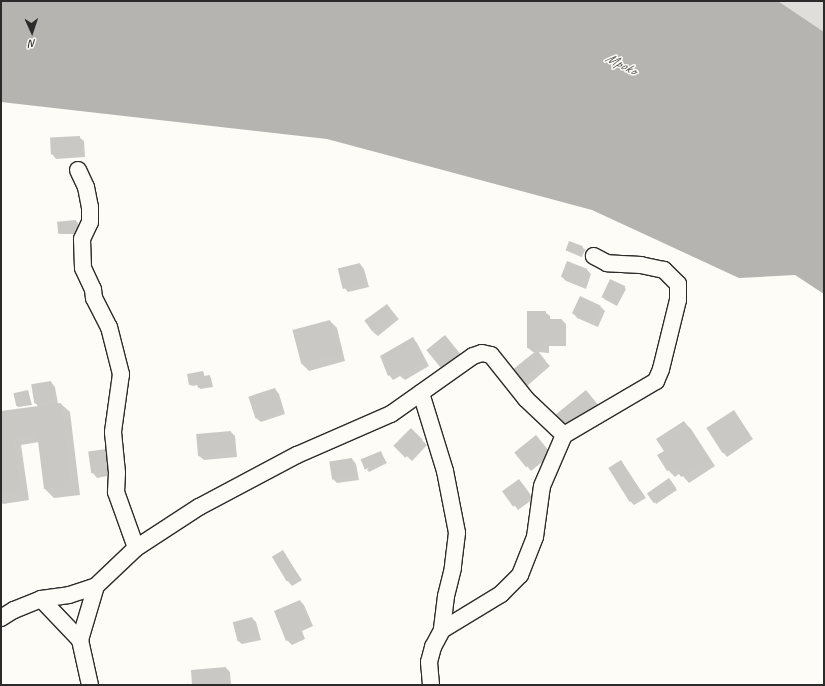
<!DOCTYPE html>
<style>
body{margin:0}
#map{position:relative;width:825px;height:686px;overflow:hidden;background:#fdfcf7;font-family:Caveat,sans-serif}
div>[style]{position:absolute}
.green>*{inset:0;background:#dfdeda}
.water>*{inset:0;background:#b5b4b1}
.shadow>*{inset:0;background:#0003;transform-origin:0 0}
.building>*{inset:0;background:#c9c8c4;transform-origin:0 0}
.roads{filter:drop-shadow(1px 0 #2b2b2b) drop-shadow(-1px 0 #2b2b2b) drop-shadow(0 1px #2b2b2b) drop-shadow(0 -1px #2b2b2b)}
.minor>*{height:16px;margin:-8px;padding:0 8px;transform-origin:8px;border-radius:8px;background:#fdfcf7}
span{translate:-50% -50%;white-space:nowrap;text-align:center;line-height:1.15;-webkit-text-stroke:3px #fdfcf7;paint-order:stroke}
.water-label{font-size:15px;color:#5b5b5a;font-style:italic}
.frame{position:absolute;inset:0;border:2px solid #2b2b2b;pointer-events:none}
.north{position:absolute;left:12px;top:12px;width:40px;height:40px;-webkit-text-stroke:3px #fdfcf7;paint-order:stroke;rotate:177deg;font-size:11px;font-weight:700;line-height:16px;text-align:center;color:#2b2b2b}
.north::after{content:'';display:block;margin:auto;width:14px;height:18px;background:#2b2b2b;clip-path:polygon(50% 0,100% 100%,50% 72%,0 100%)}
</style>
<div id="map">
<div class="green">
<div style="clip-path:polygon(778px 1px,824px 1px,824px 32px)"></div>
</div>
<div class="water">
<div style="clip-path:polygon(1px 1px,778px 1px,824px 32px,824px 294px,795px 275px,739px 278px,592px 210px,327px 139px,1px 102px)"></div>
</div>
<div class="shadow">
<div style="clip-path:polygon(79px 137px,84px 141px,85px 157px,56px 159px,52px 154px)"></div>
<div style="clip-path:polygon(76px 221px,78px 223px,78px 234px,60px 234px,58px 233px)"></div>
<div style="left:570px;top:242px;width:17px;height:9px;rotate:25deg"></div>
<div style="clip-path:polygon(360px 264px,364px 269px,369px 287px,348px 292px,344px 287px)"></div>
<div style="clip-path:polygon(587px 270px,591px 274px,586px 289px,566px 281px,562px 277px)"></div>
<div style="clip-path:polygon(611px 280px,626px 289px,617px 306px,604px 299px)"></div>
<div style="clip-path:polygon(601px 307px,605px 311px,598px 327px,577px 318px,573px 313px)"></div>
<div style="clip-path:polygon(391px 310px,399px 319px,378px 336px,373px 332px)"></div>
<div style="clip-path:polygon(545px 312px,550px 316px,550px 320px,562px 320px,566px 324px,566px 346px,549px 346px,549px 353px,537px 352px,550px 366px,527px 386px,514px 371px,536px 352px,533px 352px,528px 348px)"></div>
<div style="clip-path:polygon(330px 321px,337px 328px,345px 361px,309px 371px,302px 364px)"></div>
<div style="clip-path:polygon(413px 338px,417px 343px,429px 366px,405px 380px,400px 376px,393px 380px,389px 375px)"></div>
<div style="clip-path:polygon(203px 372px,205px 377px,209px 376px,211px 378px,213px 387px,200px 389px,198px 385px,192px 386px,190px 384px)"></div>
<div style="clip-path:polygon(51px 382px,55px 387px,58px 404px,61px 404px,70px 412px,80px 495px,54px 498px,45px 489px,39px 442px,21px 445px,29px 500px,3px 504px,1px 502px,1px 412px,39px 407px,35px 403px)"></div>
<div style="clip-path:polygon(275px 389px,279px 394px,285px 414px,261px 422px,256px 418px,250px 397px)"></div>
<div style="clip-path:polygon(28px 391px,32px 405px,18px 407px,16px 405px)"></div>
<div style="clip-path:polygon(733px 411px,753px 439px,727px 457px,723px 452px)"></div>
<div style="clip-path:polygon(684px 422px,691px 429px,715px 466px,689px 483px,680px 473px,675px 477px,668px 470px,666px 451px)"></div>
<div style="left:411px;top:430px;width:22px;height:22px;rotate:43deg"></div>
<div style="clip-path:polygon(231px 432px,235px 436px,237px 457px,204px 460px,199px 456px)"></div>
<div style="clip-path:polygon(540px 441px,551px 455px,531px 471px,527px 466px)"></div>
<div style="clip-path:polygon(106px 450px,110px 455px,113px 475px,97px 478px,93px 473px)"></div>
<div style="clip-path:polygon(381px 453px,387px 463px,369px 472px,367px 470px)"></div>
<div style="clip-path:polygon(352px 459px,356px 464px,359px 480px,337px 483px,333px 479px)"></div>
<div style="clip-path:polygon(621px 461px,646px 498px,634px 505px,630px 501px)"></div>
<div style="clip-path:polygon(671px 481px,677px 490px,656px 504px,655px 502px)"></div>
<div style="clip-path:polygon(523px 485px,533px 499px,518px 510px,504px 491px)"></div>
<div style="clip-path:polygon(283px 552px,302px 580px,292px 586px,288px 581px)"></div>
<div style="clip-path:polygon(300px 601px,304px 605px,313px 626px,302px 631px,305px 639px,292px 645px,287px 640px)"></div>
<div style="clip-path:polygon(252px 618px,256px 622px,261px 640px,242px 644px,237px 640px)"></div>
<div style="clip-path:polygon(226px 668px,230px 672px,231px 685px,193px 685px)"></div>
</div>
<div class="building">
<div style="left:80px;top:136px;width:17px;height:30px;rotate:87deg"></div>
<div style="left:76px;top:220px;width:12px;height:19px;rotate:85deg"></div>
<div style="left:569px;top:241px;width:15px;height:10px;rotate:20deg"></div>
<div style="left:567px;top:261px;width:22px;height:17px;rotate:21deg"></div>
<div style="left:360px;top:263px;width:21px;height:23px;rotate:76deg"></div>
<div style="left:610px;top:279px;width:17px;height:20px;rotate:25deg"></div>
<div style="left:580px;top:296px;width:23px;height:19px;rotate:25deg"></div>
<div style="left:387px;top:304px;width:14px;height:28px;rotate:54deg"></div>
<div style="clip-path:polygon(527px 311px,546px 311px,546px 319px,562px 319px,562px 342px,545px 342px,545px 349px,527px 348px)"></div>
<div style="left:330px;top:320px;width:35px;height:39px;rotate:75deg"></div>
<div style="left:445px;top:335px;width:26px;height:24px;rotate:51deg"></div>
<div style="clip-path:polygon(413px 337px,425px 362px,400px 376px,397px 371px,388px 376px,380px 356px)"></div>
<div style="left:537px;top:350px;width:14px;height:33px;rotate:51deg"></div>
<div style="clip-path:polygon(203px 371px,204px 376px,210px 375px,211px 385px,198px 388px,197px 384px,189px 385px,187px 374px)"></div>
<div style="left:51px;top:381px;width:19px;height:20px;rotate:81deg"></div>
<div style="left:275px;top:388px;width:23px;height:28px;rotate:72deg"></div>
<div style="left:28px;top:390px;width:13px;height:15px;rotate:77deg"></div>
<div style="left:586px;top:390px;width:19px;height:39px;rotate:51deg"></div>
<div style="clip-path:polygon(61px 403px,71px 486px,44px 489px,37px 433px,13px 436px,20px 492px,1px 494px,1px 411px)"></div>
<div style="left:734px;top:410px;width:30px;height:33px;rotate:57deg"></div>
<div style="clip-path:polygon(684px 421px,709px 459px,681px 477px,674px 466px,667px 471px,657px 455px,664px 451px,656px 439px)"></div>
<div style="left:411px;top:428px;width:17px;height:25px;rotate:45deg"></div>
<div style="left:231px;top:431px;width:22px;height:35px;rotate:85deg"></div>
<div style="left:536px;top:435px;width:19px;height:28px;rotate:51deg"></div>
<div style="left:106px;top:449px;width:22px;height:18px;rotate:82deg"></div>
<div style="left:381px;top:451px;width:11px;height:22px;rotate:68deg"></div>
<div style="left:352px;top:458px;width:18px;height:23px;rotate:81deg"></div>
<div style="left:621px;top:460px;width:40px;height:15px;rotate:58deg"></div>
<div style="left:669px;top:478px;width:12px;height:27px;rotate:55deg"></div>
<div style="left:519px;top:479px;width:19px;height:21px;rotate:54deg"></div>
<div style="left:283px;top:550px;width:29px;height:13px;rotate:59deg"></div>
<div style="clip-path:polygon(300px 600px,309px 622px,298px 626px,301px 635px,286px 641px,274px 611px)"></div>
<div style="left:252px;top:617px;width:20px;height:20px;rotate:75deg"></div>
<div style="clip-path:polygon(226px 667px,228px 685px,192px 685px,191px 670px)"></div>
</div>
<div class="roads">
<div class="minor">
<div style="left:78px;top:170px;width:19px;rotate:65deg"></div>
<div style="left:86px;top:187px;width:20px;rotate:79deg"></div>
<div style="left:90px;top:207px;width:15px;rotate:90deg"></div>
<div style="left:90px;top:222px;width:19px;rotate:115deg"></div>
<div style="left:82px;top:239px;width:29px;rotate:88deg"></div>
<div style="left:83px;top:268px;width:23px;rotate:65deg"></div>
<div style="left:93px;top:289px;width:9px;rotate:84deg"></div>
<div style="left:94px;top:298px;width:33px;rotate:63deg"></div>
<div style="left:109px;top:327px;width:49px;rotate:75.7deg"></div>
<div style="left:121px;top:374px;width:59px;rotate:97.9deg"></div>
<div style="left:113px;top:432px;width:41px;rotate:84.4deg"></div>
<div style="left:117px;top:473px;width:19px;rotate:93deg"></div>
<div style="left:116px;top:492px;width:59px;rotate:70.3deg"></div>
<div style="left:421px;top:393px;width:82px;rotate:72.9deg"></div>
<div style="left:445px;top:471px;width:63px;rotate:79deg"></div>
<div style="left:457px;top:533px;width:35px;rotate:97deg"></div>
<div style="left:453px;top:568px;width:29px;rotate:104deg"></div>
<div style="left:446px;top:596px;width:34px;rotate:97deg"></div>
<div style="left:41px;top:599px;width:57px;rotate:46.4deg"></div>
<div style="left:80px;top:640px;width:46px;rotate:77.5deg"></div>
<div style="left:1px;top:618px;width:15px;rotate:-32deg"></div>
<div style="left:14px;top:610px;width:29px;rotate:-22deg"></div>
<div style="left:41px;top:599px;width:28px;rotate:-8deg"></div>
<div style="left:69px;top:595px;width:28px;rotate:-18deg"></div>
<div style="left:96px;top:586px;width:55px;rotate:-43.5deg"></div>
<div style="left:136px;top:548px;width:75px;rotate:-33.1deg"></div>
<div style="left:199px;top:507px;width:111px;rotate:-28deg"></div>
<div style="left:297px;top:455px;width:103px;rotate:-23.6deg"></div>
<div style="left:391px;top:414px;width:100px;rotate:-35.3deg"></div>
<div style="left:473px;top:356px;width:9px;rotate:-18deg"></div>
<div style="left:482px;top:353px;width:9px;rotate:13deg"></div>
<div style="left:491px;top:355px;width:56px;rotate:51.5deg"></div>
<div style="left:526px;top:399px;width:52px;rotate:43.5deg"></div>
<div style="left:80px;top:640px;width:56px;rotate:-73.5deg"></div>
<div style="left:431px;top:685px;width:23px;rotate:-95deg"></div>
<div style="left:429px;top:662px;width:16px;rotate:-75deg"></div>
<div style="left:433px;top:647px;width:19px;rotate:-62deg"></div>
<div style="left:442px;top:630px;width:69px;rotate:-31.4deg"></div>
<div style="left:501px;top:594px;width:27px;rotate:-45deg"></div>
<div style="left:520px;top:575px;width:41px;rotate:-68.5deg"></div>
<div style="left:535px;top:537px;width:51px;rotate:-82.2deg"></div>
<div style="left:542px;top:486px;width:56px;rotate:-66.7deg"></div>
<div style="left:564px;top:435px;width:107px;rotate:-30.4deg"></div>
<div style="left:656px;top:381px;width:13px;rotate:-67deg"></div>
<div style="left:661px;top:369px;width:71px;rotate:-76.2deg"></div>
<div style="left:678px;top:300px;width:16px;rotate:-90deg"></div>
<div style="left:678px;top:284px;width:20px;rotate:-135deg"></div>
<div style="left:664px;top:270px;width:24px;rotate:-168deg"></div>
<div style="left:641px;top:265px;width:34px;rotate:-177deg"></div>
<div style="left:607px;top:263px;width:15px;rotate:-152deg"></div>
</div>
</div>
<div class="water-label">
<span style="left:621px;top:64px;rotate:27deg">Mpoko</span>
</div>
<div class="frame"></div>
<div class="north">N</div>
</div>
